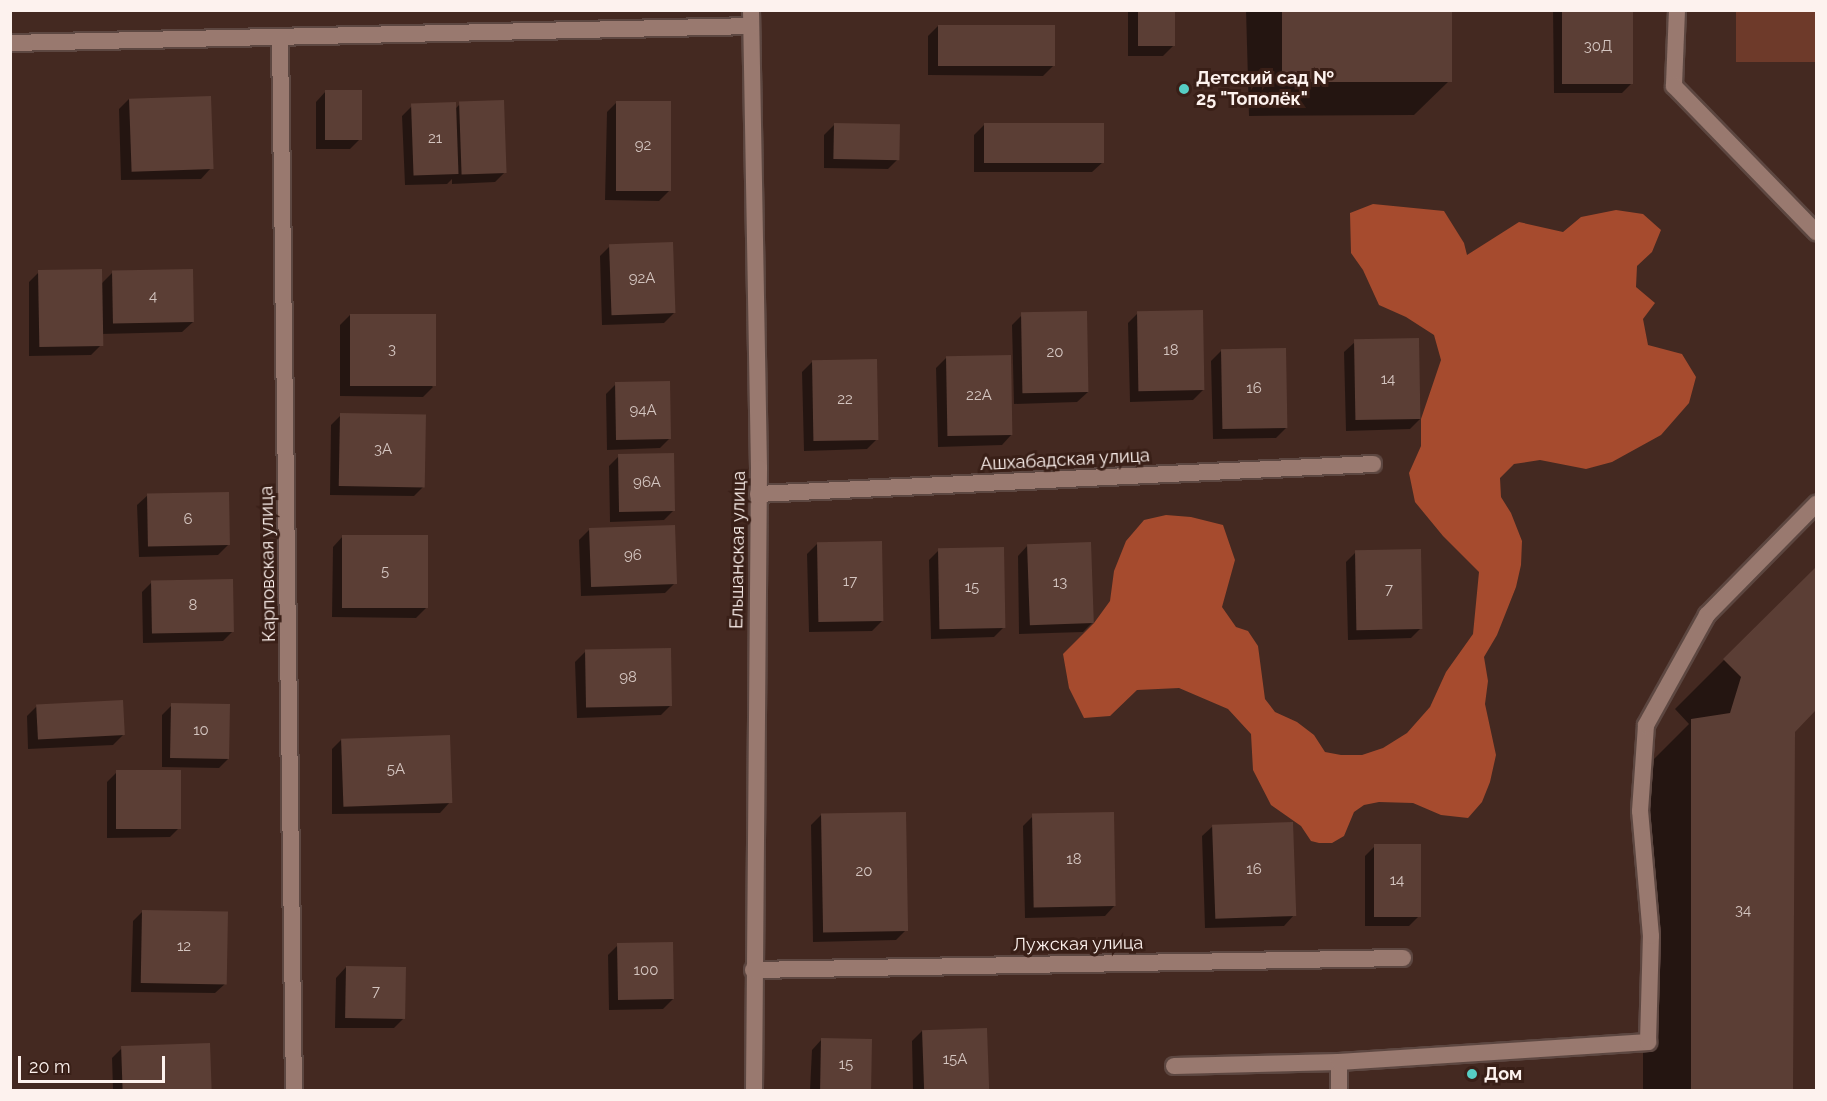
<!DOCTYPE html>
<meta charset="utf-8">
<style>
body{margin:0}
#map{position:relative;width:1827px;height:1101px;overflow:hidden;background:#442921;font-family:Raleway,sans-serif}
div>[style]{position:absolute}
.green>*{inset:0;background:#6e3a2a;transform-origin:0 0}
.forest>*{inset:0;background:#a64b2e}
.shadow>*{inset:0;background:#0007}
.building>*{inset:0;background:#5b3e35;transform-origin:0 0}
.roads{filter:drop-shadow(2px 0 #5d4741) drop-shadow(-2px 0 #5d4741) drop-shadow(0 2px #5d4741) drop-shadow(0 -2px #5d4741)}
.service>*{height:16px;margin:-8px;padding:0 8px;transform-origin:8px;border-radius:8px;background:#99796f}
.minor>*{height:16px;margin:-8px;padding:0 8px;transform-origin:8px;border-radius:8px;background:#99796f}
.dots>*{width:16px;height:16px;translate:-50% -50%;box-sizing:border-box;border:3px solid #391f17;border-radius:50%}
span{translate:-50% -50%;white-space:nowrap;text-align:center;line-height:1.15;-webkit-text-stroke:6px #391f17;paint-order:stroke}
.number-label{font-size:15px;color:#d4c5c0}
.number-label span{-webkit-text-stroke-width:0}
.poi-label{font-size:18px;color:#fdf2ee;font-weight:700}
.left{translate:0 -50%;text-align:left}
.street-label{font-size:18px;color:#fdf2ee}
.frame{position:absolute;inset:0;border:12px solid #fdf2ee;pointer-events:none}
.scale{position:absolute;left:18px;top:1056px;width:147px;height:27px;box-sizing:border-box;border:3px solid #fdf2ee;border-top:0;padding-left:8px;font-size:18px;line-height:21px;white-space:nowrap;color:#fdf2ee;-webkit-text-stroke:4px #391f17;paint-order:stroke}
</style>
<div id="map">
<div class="green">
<div style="left:1736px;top:11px;width:80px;height:51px"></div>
</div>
<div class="forest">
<div style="clip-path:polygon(1373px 204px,1444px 211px,1464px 243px,1467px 255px,1519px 222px,1563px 232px,1581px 217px,1616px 210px,1643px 214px,1661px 230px,1652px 252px,1637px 266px,1636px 287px,1655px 303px,1643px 319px,1648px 345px,1682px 354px,1696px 377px,1689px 403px,1661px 435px,1612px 462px,1586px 469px,1540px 460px,1514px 464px,1500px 478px,1501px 497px,1511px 513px,1522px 541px,1521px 565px,1516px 587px,1497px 635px,1484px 657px,1488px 681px,1485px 704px,1496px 755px,1490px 782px,1482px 802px,1468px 818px,1441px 815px,1413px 803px,1379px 802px,1364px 805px,1354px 812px,1344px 836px,1332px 843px,1319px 843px,1311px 841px,1301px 826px,1271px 805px,1253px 770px,1251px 734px,1228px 709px,1179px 688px,1137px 690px,1110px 716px,1084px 718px,1069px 688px,1063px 654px,1094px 623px,1110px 601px,1114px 571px,1126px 541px,1144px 520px,1166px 515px,1191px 517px,1223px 525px,1235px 560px,1222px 607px,1236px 627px,1248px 631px,1258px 646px,1265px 699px,1275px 712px,1297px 722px,1314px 735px,1325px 752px,1341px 755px,1362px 755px,1383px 748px,1407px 733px,1430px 707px,1446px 672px,1473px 634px,1479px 572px,1443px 536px,1415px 502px,1409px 473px,1421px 446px,1421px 419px,1441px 360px,1434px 335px,1406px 317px,1379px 305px,1363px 270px,1351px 253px,1350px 213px)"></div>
</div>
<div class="shadow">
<div style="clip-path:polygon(1128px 10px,1174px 10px,1173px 46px,1163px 56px,1128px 56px)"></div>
<div style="clip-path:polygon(1246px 10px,1450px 10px,1450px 80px,1414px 115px,1249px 116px)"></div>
<div style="clip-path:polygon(1553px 10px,1631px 10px,1632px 83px,1622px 93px,1554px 93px)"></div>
<div style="clip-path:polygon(938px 26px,1053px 66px,1043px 76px,928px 75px,928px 36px)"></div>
<div style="clip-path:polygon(326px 91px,360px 139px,350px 149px,316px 149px,316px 102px)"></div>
<div style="clip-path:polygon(129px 99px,211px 168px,201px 179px,121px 180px,119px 109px)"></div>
<div style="clip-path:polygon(617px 102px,669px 191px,659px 201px,605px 200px,607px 112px)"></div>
<div style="clip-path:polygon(460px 104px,505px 172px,495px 182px,452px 184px,452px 179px,447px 184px,405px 185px,402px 116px,412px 106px,455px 109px)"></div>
<div style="clip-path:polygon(834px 125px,898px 159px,888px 169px,824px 168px,824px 135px)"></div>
<div style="clip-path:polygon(984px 125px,1103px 162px,1092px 172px,974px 172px,974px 135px)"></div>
<div style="clip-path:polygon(610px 246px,674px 313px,664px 323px,602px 325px,600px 256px)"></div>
<div style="clip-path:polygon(39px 272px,101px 284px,112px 273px,193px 322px,182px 332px,101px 334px,101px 345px,91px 355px,29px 356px,29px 282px)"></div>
<div style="clip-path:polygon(1138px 313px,1203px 390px,1193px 400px,1130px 402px,1128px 323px)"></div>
<div style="clip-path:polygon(350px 315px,433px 387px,423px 397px,340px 396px,340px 325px)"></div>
<div style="clip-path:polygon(1022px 315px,1088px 392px,1077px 402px,1014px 404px,1012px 325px)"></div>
<div style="clip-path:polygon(1355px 342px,1420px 419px,1410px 429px,1346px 431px,1344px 352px)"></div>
<div style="clip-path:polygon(1221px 351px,1286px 428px,1276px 438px,1213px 439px,1211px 361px)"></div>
<div style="clip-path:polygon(946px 358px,1012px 434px,1002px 445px,938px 447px,936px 368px)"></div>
<div style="clip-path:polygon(812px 362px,877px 439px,867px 449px,804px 451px,802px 372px)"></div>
<div style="clip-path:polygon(616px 384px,670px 438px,660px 448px,607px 450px,606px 394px)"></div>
<div style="clip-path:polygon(341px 415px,424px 486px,414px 496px,330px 495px,331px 425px)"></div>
<div style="clip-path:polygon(619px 456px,674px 510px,664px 520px,610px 522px,609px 466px)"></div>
<div style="clip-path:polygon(148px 495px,228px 545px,218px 555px,139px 557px,137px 505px)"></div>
<div style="clip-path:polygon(589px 530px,675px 583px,665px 593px,581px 596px,579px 540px)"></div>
<div style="clip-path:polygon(343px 536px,426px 608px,416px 618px,332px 617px,333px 547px)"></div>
<div style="clip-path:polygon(817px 544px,882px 621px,872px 631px,809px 632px,807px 554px)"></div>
<div style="clip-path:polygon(1028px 545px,1093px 622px,1083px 632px,1019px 634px,1018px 556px)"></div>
<div style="clip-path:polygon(939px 550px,1004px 627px,994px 637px,931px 639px,929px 560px)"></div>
<div style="clip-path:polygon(1356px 552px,1421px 628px,1411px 638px,1348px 640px,1346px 562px)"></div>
<div style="clip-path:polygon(1816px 568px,1816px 708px,1794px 731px,1791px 1090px,1643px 1090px,1643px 770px,1689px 724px,1675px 709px)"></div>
<div style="clip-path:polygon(152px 582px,233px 631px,223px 641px,143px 643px,142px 592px)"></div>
<div style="clip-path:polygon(585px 652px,671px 705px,661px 715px,577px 718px,575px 662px)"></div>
<div style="clip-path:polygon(172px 705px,229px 758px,219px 768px,162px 767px,162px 715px)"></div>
<div style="clip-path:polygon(37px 706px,123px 735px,113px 745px,28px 749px,27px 716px)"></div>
<div style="clip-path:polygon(342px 739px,450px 802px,440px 813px,332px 814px,332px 749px)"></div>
<div style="clip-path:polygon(117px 772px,180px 827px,170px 837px,107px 838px,107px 782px)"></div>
<div style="clip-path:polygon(821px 815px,906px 930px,896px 940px,813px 942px,811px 825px)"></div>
<div style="clip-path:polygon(1033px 816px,1115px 905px,1105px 916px,1025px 918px,1023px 826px)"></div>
<div style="clip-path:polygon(1213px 826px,1294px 915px,1284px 926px,1205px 928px,1202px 836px)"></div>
<div style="clip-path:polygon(1375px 846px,1419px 916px,1409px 926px,1365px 926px,1365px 856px)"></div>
<div style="clip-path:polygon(143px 911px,226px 983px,215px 993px,131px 992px,133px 921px)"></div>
<div style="clip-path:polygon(618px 945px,673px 999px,663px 1009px,609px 1010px,608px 955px)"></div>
<div style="clip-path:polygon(346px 967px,404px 1018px,394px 1028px,335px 1028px,336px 978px)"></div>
<div style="clip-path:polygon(985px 1030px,987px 1090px,913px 1090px,912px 1041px,922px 1031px)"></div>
<div style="clip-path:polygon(822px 1039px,870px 1041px,869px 1090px,810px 1090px,812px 1050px)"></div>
<div style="clip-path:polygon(209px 1045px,210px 1090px,113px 1090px,112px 1058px,122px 1048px)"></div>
</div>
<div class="building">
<div style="left:1138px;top:10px;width:37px;height:36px"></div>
<div style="left:1282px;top:10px;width:170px;height:72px"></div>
<div style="left:1562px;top:10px;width:71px;height:74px"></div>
<div style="left:938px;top:25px;width:117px;height:41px"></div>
<div style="left:325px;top:90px;width:37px;height:50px"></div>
<div style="left:211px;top:96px;width:73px;height:82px;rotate:88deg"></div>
<div style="left:504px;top:100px;width:73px;height:45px;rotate:88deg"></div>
<div style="left:616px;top:101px;width:55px;height:90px"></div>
<div style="left:456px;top:102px;width:72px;height:45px;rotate:88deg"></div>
<div style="left:834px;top:123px;width:66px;height:36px;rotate:1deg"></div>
<div style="left:984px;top:123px;width:120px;height:40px"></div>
<div style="left:673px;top:242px;width:71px;height:64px;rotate:88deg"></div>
<div style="left:102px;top:269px;width:77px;height:64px;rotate:89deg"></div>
<div style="left:193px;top:269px;width:53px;height:81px;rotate:89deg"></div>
<div style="left:1203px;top:310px;width:80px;height:66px;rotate:89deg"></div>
<div style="left:1087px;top:311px;width:81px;height:66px;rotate:89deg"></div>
<div style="left:350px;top:314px;width:86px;height:72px"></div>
<div style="left:1419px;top:338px;width:81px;height:65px;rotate:89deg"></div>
<div style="left:1286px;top:348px;width:80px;height:65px;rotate:89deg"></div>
<div style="left:1011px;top:355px;width:80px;height:65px;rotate:89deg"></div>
<div style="left:877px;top:359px;width:81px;height:65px;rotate:89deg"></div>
<div style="left:670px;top:381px;width:58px;height:55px;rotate:89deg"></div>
<div style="left:340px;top:413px;width:86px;height:73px;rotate:1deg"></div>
<div style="left:674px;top:453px;width:58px;height:56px;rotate:89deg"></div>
<div style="left:229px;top:492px;width:53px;height:82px;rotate:89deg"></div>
<div style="left:675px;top:525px;width:59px;height:86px;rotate:88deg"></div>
<div style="left:342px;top:535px;width:86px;height:73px"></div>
<div style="left:882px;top:541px;width:80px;height:65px;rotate:89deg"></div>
<div style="left:1091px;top:542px;width:81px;height:64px;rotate:88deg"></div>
<div style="left:1004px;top:547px;width:81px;height:66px;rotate:89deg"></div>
<div style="left:1421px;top:549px;width:80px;height:66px;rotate:89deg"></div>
<div style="clip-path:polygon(1816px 567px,1816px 710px,1795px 732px,1793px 1090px,1691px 1090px,1691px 719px,1730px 713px,1741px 677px,1723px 659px)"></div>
<div style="left:233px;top:579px;width:53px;height:82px;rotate:89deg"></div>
<div style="left:671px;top:648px;width:58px;height:86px;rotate:89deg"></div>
<div style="left:123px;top:700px;width:35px;height:87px;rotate:87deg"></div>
<div style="left:171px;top:703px;width:59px;height:55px;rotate:1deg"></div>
<div style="left:450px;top:735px;width:68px;height:109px;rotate:88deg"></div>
<div style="left:116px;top:770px;width:65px;height:59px"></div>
<div style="left:906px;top:812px;width:119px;height:85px;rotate:89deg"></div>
<div style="left:1114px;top:812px;width:94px;height:82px;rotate:89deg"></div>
<div style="left:1293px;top:822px;width:94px;height:81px;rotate:88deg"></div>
<div style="left:1374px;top:844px;width:47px;height:73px"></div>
<div style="left:142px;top:910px;width:86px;height:73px;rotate:1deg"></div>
<div style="left:673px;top:942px;width:57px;height:56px;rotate:89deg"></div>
<div style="left:346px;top:966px;width:60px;height:52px;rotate:1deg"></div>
<div style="left:987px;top:1028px;width:62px;height:65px;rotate:88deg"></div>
<div style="left:821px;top:1038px;width:51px;height:52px;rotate:1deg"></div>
<div style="left:210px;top:1043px;width:47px;height:89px;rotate:88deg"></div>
</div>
<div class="roads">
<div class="service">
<div style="left:1677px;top:10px;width:76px;rotate:92.3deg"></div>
<div style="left:1674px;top:86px;width:204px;rotate:45.8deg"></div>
<div style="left:1174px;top:1066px;width:165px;rotate:-1.4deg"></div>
<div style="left:1339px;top:1090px;width:28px;rotate:-90deg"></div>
<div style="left:1339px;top:1062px;width:310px;rotate:-3.7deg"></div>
<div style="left:1648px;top:1042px;width:106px;rotate:-88.4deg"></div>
<div style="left:1651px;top:936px;width:125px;rotate:-95deg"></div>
<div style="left:1640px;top:811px;width:86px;rotate:-86deg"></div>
<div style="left:1646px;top:725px;width:126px;rotate:-61deg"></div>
<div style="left:1707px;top:615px;width:156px;rotate:-45.5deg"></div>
</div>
<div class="minor">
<div style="left:751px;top:10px;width:458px;rotate:89deg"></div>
<div style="left:759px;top:468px;width:622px;rotate:90.46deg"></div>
<div style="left:280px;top:38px;width:1052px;rotate:89.24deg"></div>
<div style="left:10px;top:43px;width:741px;rotate:-1.31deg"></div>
<div style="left:758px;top:494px;width:616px;rotate:-2.79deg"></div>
<div style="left:753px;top:970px;width:650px;rotate:-1.06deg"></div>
</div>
</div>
<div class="dots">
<div style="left:1184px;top:89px;background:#56cec4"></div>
<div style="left:1472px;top:1074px;background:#56cec4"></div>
</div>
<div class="number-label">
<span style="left:1598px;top:47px">30Д</span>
<span style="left:435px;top:139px">21</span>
<span style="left:643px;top:146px">92</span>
<span style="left:642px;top:279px">92А</span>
<span style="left:153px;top:297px">4</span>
<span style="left:392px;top:350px">3</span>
<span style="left:1171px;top:351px">18</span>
<span style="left:1055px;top:353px">20</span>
<span style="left:1388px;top:380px">14</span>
<span style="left:1254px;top:389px">16</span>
<span style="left:979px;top:396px">22А</span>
<span style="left:845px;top:400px">22</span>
<span style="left:643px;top:411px">94А</span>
<span style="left:383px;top:450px">3А</span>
<span style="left:647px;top:483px">96А</span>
<span style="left:188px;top:520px">6</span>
<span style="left:633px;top:556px">96</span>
<span style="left:385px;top:572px">5</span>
<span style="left:850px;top:582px">17</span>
<span style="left:1060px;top:583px">13</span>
<span style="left:972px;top:588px">15</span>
<span style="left:1389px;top:590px">7</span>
<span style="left:193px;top:606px">8</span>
<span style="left:628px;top:678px">98</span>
<span style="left:201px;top:731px">10</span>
<span style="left:396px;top:770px">5А</span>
<span style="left:1074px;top:860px">18</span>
<span style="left:1254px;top:870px">16</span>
<span style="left:864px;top:872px">20</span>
<span style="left:1397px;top:881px">14</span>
<span style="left:1743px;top:911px">34</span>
<span style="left:184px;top:947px">12</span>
<span style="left:646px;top:971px">100</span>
<span style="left:376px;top:992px">7</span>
<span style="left:955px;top:1060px">15А</span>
<span style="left:846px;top:1065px">15</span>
</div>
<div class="poi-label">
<span class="left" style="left:1196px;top:89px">Детский сад №<br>25 "Тополёк"</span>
<span class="left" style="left:1484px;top:1074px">Дом</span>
</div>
<div class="street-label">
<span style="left:1065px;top:460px;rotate:-3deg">Ашхабадская улица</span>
<span style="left:738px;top:550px;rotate:-89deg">Ельшанская улица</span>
<span style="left:268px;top:564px;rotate:-91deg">Карповская улица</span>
<span style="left:1078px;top:944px;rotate:-1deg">Лужская улица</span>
</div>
<div class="frame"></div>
<div class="scale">20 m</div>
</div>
